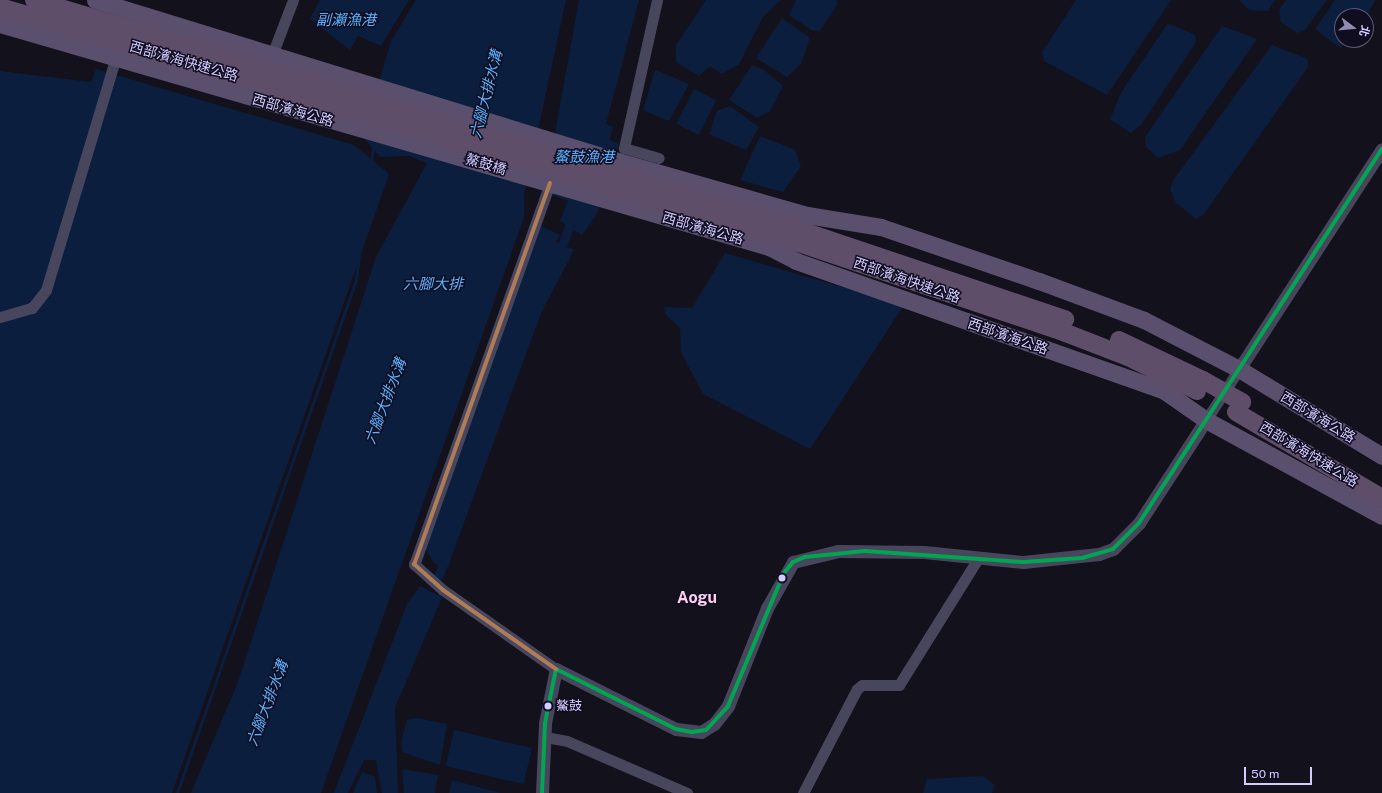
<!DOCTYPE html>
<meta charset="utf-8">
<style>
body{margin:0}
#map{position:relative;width:1382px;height:793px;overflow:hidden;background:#13111c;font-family:"Public Sans","Noto Sans TC",sans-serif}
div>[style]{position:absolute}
.water>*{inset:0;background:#0c1e3e;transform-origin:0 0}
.stream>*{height:2.5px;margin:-1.25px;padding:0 1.25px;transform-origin:1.25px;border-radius:1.25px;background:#0c1e3e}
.canal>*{height:9px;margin:-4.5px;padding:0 4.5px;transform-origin:4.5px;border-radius:4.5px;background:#0c1e3e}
.minor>*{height:11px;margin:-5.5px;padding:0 5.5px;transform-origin:5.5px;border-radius:5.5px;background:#47465d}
.tertiary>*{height:13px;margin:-6.5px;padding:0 6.5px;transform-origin:6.5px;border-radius:6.5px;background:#47465d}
.primary>*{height:17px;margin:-8.5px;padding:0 8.5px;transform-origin:8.5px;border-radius:8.5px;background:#5b4f6e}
.trunk>*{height:18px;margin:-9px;padding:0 9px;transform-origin:9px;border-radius:9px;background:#5f4e6a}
.trunk-bridge>*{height:18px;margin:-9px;padding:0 9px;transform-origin:9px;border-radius:9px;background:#5f4e6a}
.bus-1>*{height:4px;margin:-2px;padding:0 2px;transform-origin:2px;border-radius:2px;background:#00a651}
.bus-2>*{height:4px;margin:-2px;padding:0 2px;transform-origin:2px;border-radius:2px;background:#b07c57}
.dots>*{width:11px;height:11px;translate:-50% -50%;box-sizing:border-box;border:2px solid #100d20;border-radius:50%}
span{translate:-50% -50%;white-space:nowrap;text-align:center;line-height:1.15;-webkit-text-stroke:3px #100d20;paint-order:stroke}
.bus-label{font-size:13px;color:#d3cdff}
.left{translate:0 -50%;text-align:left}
.street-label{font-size:14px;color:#d3cdff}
.water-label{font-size:15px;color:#5bb1fe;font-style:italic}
.quarter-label{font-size:16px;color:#ffcfed;font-weight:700}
.north{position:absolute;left:1334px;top:8px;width:40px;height:40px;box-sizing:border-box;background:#100d20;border:1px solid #5e5a79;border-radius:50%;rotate:106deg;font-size:11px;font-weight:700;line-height:16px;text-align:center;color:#d3cdff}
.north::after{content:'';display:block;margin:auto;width:14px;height:18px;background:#908bb0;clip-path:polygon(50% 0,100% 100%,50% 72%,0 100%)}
.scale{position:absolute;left:1244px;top:767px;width:68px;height:18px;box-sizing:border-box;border:2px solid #d3cdff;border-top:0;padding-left:5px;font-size:12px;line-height:14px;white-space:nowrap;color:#d3cdff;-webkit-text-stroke:3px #100d20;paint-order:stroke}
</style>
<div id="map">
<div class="water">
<div style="clip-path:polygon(320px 0,409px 0,381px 46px,358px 36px,350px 50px,310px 19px)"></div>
<div style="clip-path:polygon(416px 0,566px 0,524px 195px,524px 217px,321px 793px,191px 793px,238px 682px,376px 257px,427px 163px,409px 156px,380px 157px,363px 137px,391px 41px)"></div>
<div style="clip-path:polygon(579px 0,639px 0,606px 124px,613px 127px,610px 140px,619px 144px,598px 212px,582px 235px,560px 221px,568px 201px,553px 195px,556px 127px)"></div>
<div style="clip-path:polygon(706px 0,781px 0,763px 17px,739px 64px,722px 74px,710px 66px,699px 76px,676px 62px,676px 45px)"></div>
<div style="clip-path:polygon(796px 0,835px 0,838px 3px,820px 31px,811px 30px,789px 15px)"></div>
<div style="clip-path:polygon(1076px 0,1171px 0,1107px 95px,1044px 61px,1042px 52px)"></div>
<div style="clip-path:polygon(1239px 0,1275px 0,1268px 11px,1249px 10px)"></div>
<div style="clip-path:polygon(1286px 0,1327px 0,1304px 31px,1297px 33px,1281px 22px,1279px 10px)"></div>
<div style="clip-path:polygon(1335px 0,1375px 0,1366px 18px,1342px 16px,1342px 40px,1350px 40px,1340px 48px,1315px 29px)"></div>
<div style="clip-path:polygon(782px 18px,810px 38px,801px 64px,787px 77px,756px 58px)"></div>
<div style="clip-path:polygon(1168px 23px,1195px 35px,1196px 42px,1141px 125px,1131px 133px,1110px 119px,1122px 91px)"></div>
<div style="clip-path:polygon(1222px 26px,1257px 39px,1180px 150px,1158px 158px,1146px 147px,1145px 137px)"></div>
<div style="clip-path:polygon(1272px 45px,1308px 59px,1308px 67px,1204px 214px,1196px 219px,1176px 203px,1170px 189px,1174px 179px)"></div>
<div style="clip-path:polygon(752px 65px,764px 70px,783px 86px,770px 111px,757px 118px,729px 100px)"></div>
<div style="clip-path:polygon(96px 69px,354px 145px,389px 174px,172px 793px,0 793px,0 71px,91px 82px)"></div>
<div style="clip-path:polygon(655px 70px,689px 84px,669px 121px,643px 110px)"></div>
<div style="left:694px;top:89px;width:25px;height:39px;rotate:27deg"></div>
<div style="clip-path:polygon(730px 106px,759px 127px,746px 150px,709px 134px,717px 111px)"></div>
<div style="clip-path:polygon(760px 136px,795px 150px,801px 166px,783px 192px,740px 180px)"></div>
<div style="clip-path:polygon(541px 226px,560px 235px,556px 242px,574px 250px,541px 313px,447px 569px,434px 563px,425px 548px)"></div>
<div style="clip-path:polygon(725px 253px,904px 305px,810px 449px,703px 394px,681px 352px,680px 328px,665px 314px,664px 307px,692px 308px)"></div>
<div style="clip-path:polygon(420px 586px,442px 597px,395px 708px,398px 793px,382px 793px,376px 760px,364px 760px,348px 793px,334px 793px,407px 604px)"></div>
<div style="clip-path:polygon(417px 718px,447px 724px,440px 765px,402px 752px,401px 741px,407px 720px)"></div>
<div style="left:454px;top:730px;width:80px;height:37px;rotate:13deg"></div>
<div style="clip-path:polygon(402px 769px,438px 775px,435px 793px,404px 793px)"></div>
<div style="clip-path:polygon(362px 772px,375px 777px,377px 793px,353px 793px)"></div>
<div style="clip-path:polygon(983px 776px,995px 785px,992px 793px,923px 793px,927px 779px)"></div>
<div style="clip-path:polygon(452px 780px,501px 793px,449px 793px)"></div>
</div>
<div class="stream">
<div style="left:371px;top:162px;width:14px;rotate:-82deg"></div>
<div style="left:177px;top:793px;width:543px;rotate:-70.76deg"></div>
<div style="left:356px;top:280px;width:24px;rotate:-83deg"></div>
</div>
<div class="canal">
<div style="left:559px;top:254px;width:30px;rotate:-70deg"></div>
<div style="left:438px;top:576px;width:21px;rotate:-67deg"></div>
</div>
<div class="minor">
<div style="left:657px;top:0;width:152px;rotate:102.6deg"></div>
<div style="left:624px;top:148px;width:36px;rotate:16deg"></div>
<div style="left:272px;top:55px;width:59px;rotate:-69.1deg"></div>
<div style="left:550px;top:183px;width:405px;rotate:109.6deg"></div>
<div style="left:414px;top:564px;width:39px;rotate:42deg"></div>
<div style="left:443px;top:590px;width:138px;rotate:35deg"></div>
<div style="left:0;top:317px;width:33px;rotate:-16deg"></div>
<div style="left:32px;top:308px;width:23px;rotate:-52deg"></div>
<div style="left:46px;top:290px;width:243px;rotate:-73.3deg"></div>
<div style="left:1206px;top:420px;width:61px;rotate:-57.1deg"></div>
<div style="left:545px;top:737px;width:22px;rotate:10deg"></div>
<div style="left:567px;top:741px;width:131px;rotate:23.4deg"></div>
<div style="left:803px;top:793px;width:117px;rotate:-62.6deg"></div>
<div style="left:857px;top:689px;width:6px;rotate:-39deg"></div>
<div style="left:862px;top:685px;width:37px"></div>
<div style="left:899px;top:685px;width:151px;rotate:-58deg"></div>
</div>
<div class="tertiary">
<div style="left:1239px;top:369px;width:262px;rotate:-57deg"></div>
<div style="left:542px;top:793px;width:70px;rotate:-87.5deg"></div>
<div style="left:545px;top:723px;width:55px;rotate:-78.5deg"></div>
<div style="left:556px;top:669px;width:134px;rotate:26.6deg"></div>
<div style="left:676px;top:729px;width:25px;rotate:7deg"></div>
<div style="left:701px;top:732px;width:15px;rotate:-32deg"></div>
<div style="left:714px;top:724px;width:23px;rotate:-52deg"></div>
<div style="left:728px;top:706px;width:105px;rotate:-68.3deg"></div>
<div style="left:767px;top:608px;width:53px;rotate:-60.5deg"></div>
<div style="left:793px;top:562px;width:46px;rotate:-13.7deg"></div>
<div style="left:838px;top:551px;width:86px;rotate:0.7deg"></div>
<div style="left:924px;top:552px;width:100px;rotate:5.8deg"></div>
<div style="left:1023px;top:562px;width:76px;rotate:-6deg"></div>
<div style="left:1099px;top:554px;width:15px;rotate:-20deg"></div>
<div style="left:1113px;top:549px;width:37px;rotate:-45deg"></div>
<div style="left:1139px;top:523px;width:123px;rotate:-57deg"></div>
</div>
<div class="primary">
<div style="left:95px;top:0;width:550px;rotate:17.12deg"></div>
<div style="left:621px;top:162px;width:193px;rotate:15.9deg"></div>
<div style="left:807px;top:215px;width:75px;rotate:9.2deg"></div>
<div style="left:881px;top:227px;width:167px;rotate:18.9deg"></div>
<div style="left:1039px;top:281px;width:112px;rotate:20.4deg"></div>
<div style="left:1144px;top:320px;width:107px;rotate:27.3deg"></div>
<div style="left:1239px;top:369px;width:167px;rotate:31.3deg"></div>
<div style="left:0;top:24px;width:801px;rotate:16.17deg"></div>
<div style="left:769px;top:247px;width:30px;rotate:27deg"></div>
<div style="left:796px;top:261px;width:389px;rotate:19.4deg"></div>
<div style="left:1163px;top:390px;width:52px;rotate:34.9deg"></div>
<div style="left:1206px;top:420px;width:200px;rotate:28.6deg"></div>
</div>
<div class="trunk">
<div style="left:34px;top:0;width:797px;rotate:16.71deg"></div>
<div style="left:797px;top:229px;width:283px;rotate:18.6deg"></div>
<div style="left:0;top:7px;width:811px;rotate:16.4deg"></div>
<div style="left:778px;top:236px;width:304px;rotate:18.6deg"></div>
<div style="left:1066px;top:333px;width:66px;rotate:21.2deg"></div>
<div style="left:1128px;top:357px;width:77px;rotate:26.2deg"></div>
<div style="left:1119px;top:340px;width:93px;rotate:25.5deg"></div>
<div style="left:1236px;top:412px;width:169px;rotate:30.5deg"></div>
</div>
<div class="trunk-bridge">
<div style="left:1203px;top:380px;width:45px;rotate:29.4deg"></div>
</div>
<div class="bus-1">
<div style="left:542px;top:793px;width:70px;rotate:-87.5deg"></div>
<div style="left:545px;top:723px;width:55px;rotate:-78.5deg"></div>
<div style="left:556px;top:669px;width:134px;rotate:26.6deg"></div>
<div style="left:676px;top:729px;width:16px;rotate:11deg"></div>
<div style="left:692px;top:732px;width:14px;rotate:-8deg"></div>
<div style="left:706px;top:730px;width:33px;rotate:-47deg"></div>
<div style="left:728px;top:706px;width:144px;rotate:-67.2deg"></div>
<div style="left:784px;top:573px;width:14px;rotate:-51deg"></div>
<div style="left:793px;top:562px;width:13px;rotate:-23deg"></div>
<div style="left:805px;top:557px;width:60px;rotate:-5.7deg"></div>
<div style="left:865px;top:551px;width:158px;rotate:4deg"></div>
<div style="left:1023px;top:562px;width:59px;rotate:-3.9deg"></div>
<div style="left:1082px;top:558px;width:32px;rotate:-16deg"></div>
<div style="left:1113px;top:549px;width:37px;rotate:-45deg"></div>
<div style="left:1139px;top:523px;width:446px;rotate:-57deg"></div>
</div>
<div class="bus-2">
<div style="left:550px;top:183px;width:405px;rotate:109.6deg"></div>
<div style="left:414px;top:564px;width:39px;rotate:42deg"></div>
<div style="left:443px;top:590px;width:138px;rotate:35deg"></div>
</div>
<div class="dots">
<div style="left:782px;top:578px;background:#d3cdff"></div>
<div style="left:548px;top:706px;background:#d3cdff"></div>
</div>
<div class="bus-label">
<span class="left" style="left:556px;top:706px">鰲鼓</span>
</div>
<div class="street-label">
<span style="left:184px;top:61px;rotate:16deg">西部濱海快速公路</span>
<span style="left:293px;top:110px;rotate:16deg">西部濱海公路</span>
<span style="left:486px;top:164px;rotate:16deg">鰲鼓橋</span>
<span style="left:703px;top:228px;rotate:16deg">西部濱海公路</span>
<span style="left:907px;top:280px;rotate:19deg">西部濱海快速公路</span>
<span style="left:1008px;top:336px;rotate:19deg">西部濱海公路</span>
<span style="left:1318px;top:417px;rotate:31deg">西部濱海公路</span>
<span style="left:1309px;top:454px;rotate:31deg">西部濱海快速公路</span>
</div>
<div class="water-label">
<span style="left:346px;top:20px">副瀨漁港</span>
<span style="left:486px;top:94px;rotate:-76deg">六腳大排水溝</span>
<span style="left:584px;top:157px">鰲鼓漁港</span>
<span style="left:433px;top:284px">六腳大排</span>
<span style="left:385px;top:401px;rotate:-69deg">六腳大排水溝</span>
<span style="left:267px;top:703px;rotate:-69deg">六腳大排水溝</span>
</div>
<div class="quarter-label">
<span style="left:697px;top:598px">Aogu</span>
</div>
<div class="north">北</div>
<div class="scale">50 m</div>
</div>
